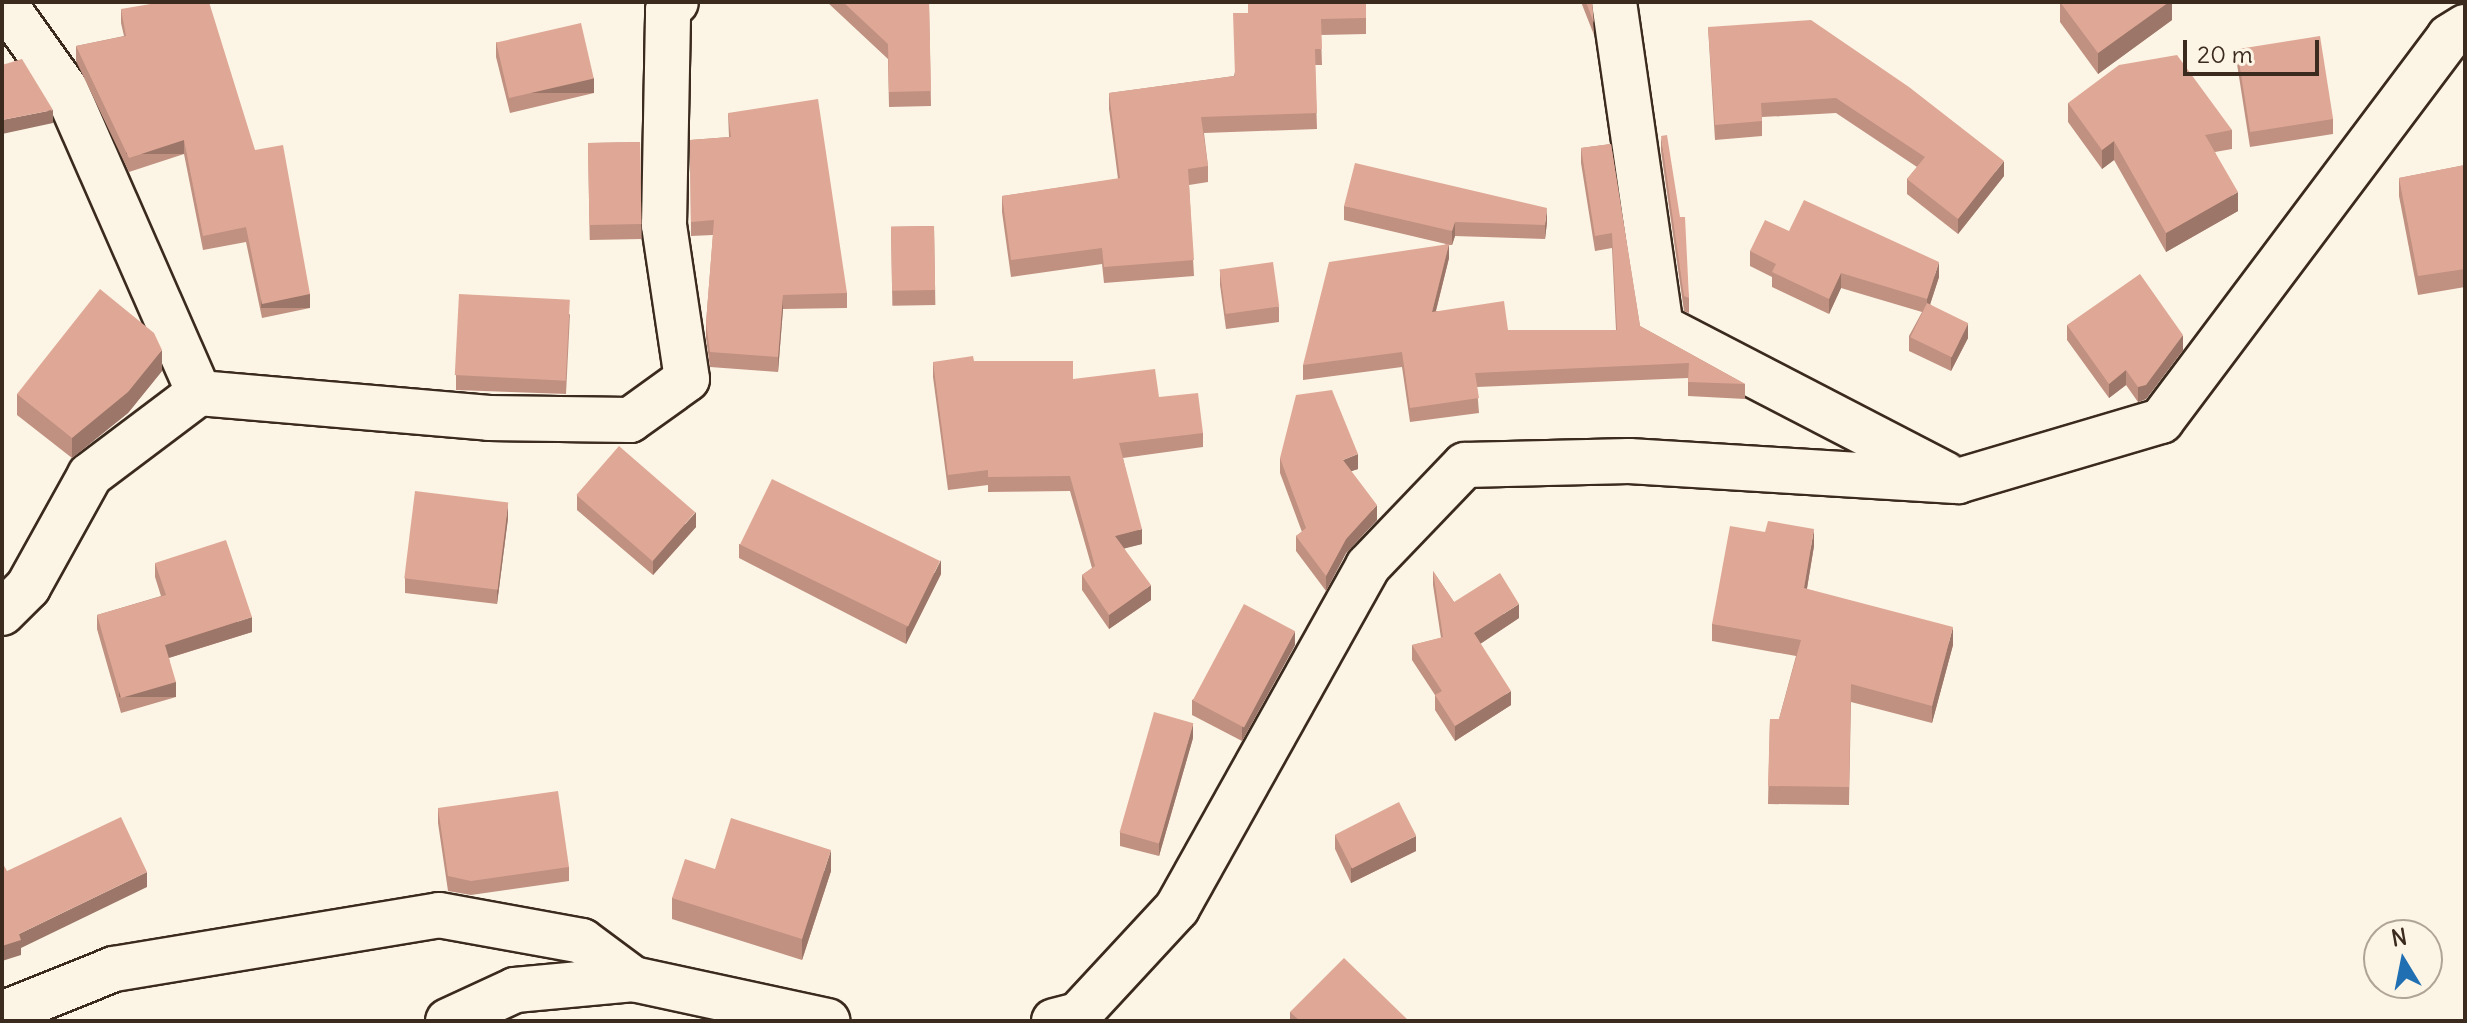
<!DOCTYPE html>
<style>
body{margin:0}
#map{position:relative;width:2467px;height:1023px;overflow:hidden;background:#fcf5e5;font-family:Delius,sans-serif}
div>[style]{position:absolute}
.roads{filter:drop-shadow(2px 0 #3b2a1e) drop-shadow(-2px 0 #3b2a1e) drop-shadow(0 2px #3b2a1e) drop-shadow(0 -2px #3b2a1e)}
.minor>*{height:44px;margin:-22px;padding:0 22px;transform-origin:22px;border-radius:22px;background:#fcf5e5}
.wall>*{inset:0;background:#c09081;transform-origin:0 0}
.shaded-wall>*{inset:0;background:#9c7669;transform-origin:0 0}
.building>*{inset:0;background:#dfa896;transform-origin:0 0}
span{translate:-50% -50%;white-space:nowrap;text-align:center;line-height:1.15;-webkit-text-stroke:8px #fcf5e5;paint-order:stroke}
.frame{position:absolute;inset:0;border:4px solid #3b2a1e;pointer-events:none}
.north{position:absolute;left:2363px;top:919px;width:80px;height:80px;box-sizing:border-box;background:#fcf5e5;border:2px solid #afa495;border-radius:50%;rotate:350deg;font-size:22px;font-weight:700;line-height:32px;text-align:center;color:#3b2a1e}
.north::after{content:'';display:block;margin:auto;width:28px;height:36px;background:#1f6fb2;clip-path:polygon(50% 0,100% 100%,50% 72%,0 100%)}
.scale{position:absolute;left:2183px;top:40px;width:136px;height:36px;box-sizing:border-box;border:4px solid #3b2a1e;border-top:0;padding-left:10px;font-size:24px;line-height:28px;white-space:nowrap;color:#3b2a1e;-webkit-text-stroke:6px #fcf5e5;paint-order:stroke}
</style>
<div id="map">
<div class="roads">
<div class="minor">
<div style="left:3px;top:2px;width:108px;rotate:54.4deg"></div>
<div style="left:66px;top:90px;width:331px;rotate:66.3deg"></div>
<div style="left:1614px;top:2px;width:328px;rotate:81.8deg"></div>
<div style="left:1661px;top:327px;width:320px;rotate:27.4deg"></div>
<div style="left:2px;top:613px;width:37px;rotate:-45deg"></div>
<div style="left:28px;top:587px;width:128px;rotate:-61deg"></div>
<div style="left:90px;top:475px;width:136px;rotate:-37deg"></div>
<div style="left:199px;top:393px;width:291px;rotate:4.9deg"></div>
<div style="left:489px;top:418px;width:141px;rotate:0.8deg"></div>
<div style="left:630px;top:420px;width:70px;rotate:-35.7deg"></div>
<div style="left:687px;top:379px;width:156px;rotate:-98.5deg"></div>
<div style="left:664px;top:225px;width:215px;rotate:-88.9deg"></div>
<div style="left:668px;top:10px;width:11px;rotate:-45deg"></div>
<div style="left:2px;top:1014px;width:121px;rotate:-21.9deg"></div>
<div style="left:114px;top:969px;width:329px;rotate:-9.4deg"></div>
<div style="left:439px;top:915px;width:145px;rotate:10.3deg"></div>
<div style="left:582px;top:941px;width:64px;rotate:36.7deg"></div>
<div style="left:448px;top:1021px;width:74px;rotate:-24.8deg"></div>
<div style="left:515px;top:990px;width:119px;rotate:-5.3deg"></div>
<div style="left:633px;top:979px;width:199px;rotate:12.2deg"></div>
<div style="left:1054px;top:1021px;width:25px;rotate:-14deg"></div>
<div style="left:1078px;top:1015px;width:146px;rotate:-47.2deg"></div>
<div style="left:1177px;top:908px;width:392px;rotate:-60.8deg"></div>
<div style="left:1368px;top:566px;width:140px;rotate:-46.2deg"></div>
<div style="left:1465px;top:465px;width:164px;rotate:-1.4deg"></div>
<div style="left:1629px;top:461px;width:330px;rotate:3.5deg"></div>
<div style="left:1958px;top:481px;width:212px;rotate:-16.5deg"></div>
<div style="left:2161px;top:421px;width:480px;rotate:-53.1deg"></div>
<div style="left:2449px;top:37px;width:19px;rotate:-32deg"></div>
</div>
</div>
<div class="wall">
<div style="clip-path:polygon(827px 2px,929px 2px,931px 106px,889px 107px,888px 59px)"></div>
<div style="clip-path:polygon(1366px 2px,1366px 34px,1321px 35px,1322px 65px,1315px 65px,1317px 129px,1204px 133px,1208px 166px,1208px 182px,1189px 185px,1194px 276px,1104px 283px,1102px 264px,1011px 277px,1002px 212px,1002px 196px,1118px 179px,1109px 109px,1109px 93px,1234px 76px,1248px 13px)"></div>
<div style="clip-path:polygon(1581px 2px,1592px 2px,1594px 35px)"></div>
<div style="clip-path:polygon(2060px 2px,2172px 2px,2172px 20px,2098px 74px,2060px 22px)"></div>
<div style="clip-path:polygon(121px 9px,255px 150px,310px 308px,262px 318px,246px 242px,203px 250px,184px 154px,129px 172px,76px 61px,76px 46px,124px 36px,121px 23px)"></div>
<div style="clip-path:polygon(1708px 27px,2004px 176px,1958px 234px,1907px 194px,1907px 179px,1917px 167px,1836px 113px,1762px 117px,1762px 136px,1715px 140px)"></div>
<div style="clip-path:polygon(496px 42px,594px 93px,510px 113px,496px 57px)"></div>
<div style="clip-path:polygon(2237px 49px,2333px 119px,2333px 134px,2250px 147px,2237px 64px)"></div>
<div style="clip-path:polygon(2068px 103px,2232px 130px,2232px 149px,2215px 152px,2238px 211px,2166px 252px,2114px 160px,2102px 169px,2068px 122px)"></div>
<div style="clip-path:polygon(728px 113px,847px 293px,847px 308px,783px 309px,778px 372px,710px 367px,706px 338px,706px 323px,713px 235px,691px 236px,690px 140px,729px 137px)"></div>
<div style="clip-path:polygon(1661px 136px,1689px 298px,1689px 313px,1684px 311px,1661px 151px)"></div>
<div style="left:640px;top:142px;width:97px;height:52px;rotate:89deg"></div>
<div style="clip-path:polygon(1611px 144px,1640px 326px,1745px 384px,1745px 399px,1688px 396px,1688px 378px,1477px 387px,1479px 413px,1410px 422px,1402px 367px,1303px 380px,1303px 365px,1446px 244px,1344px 220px,1344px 206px,1547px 222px,1545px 239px,1455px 236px,1452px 245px,1449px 245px,1449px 258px,1436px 311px,1508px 330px,1616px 330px,1612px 248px,1595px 251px,1581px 163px,1581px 148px)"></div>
<div style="clip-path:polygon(2465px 165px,2465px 287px,2418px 295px,2399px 196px,2399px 178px)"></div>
<div style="left:934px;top:226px;width:79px;height:43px;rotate:89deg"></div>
<div style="clip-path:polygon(1789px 231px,1939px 277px,1930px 304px,1968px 338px,1951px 371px,1909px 351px,1909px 336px,1922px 312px,1841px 288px,1829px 314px,1772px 287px,1772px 277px,1750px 266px,1750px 251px)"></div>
<div style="clip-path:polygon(1220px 270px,1279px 307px,1279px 322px,1226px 329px,1220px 285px)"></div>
<div style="clip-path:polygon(570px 314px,566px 394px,456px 390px,456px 375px)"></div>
<div style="clip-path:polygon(2067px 325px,2183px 350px,2146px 399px,2138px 402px,2126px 385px,2109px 398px,2067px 340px)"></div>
<div style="clip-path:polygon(974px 361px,1073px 379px,1159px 397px,1203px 433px,1203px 447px,1123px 458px,1142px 544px,1124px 548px,1151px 600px,1109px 629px,1082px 590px,1082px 575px,1092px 568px,1070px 491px,988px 492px,988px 485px,948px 490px,933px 377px,933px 362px)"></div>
<div style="clip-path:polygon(162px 371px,128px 413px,72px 458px,17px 415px,17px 394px)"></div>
<div style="clip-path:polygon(1280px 458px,1358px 469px,1351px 471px,1377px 520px,1346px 553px,1326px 591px,1296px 551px,1296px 536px,1302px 532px,1280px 473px)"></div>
<div style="clip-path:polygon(577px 495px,696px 527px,653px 575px,577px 510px)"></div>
<div style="clip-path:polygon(508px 518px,497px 604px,405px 593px,405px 578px)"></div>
<div style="clip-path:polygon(739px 544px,941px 574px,906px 644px,739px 558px)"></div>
<div style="clip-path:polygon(1814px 546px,1807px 589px,1953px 645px,1932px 723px,1851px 702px,1849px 805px,1768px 804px,1770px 719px,1779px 719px,1796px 656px,1712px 641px,1712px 624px)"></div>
<div style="clip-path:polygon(155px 563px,252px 632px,169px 658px,176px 697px,121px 713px,97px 629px,97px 615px,161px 596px,155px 577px)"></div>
<div style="clip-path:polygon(1433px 571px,1454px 602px,1519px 618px,1480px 644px,1511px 705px,1455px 741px,1435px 710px,1435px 695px,1412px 660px,1412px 645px,1441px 638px,1433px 585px)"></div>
<div style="clip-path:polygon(1295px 645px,1242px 741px,1192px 715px,1192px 700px)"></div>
<div style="clip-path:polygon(1193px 738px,1159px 856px,1120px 846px,1120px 832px)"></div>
<div style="clip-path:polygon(438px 808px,569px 867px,569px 881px,471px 895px,448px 891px,438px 823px)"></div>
<div style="clip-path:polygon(1335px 835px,1416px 851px,1351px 883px,1335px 849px)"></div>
<div style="clip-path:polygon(715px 869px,831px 871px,802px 960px,672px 919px,672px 898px)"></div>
<div style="clip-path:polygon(1290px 1012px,1409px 1021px,1290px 1021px)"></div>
</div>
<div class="shaded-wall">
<div style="clip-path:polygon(2169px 2px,2172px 2px,2172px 20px,2098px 74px,2098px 53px)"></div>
<div style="left:594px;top:78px;width:15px;height:86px;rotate:90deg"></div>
<div style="clip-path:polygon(53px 110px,53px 123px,2px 134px,2px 120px)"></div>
<div style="left:184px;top:140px;width:14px;height:58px;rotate:90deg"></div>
<div style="clip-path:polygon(2114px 141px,2114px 160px,2102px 169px,2102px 150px)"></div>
<div style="clip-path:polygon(2004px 161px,2004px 176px,1958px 234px,1958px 219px)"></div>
<div style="clip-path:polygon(2238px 192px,2238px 211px,2166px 252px,2166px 233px)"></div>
<div style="clip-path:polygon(1547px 208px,1547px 222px,1545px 239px,1545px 225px)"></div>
<div style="clip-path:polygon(1455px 222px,1455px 236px,1452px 245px,1452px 231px)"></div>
<div style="clip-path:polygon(1449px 244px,1449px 258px,1432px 326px,1432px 312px)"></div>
<div style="clip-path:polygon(1939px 262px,1939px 277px,1927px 314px,1927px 299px)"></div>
<div style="clip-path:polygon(1841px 273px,1841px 288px,1829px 314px,1829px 299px)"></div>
<div style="left:310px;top:294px;width:14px;height:49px;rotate:90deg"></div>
<div style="clip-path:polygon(783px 295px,783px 309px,778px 372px,778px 357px)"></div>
<div style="clip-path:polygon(1968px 323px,1968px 338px,1951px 371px,1951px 356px)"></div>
<div style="clip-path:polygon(2183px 335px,2183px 350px,2146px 399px,2138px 402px,2138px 387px)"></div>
<div style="clip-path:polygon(162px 350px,162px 371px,128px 413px,72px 458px,72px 438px)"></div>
<div style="clip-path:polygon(2126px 370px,2126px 385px,2109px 398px,2109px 384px)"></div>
<div style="clip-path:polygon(1358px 454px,1358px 469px,1343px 474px,1343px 460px)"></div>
<div style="clip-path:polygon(508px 503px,508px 518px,497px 604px,497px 589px)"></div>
<div style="clip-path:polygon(1377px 505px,1377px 520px,1346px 553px,1326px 591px,1326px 576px,1346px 539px)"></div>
<div style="clip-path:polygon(696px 512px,696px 527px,653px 575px,653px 560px)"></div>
<div style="clip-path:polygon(1142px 529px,1142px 544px,1115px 551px,1115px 536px)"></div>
<div style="clip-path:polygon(1814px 529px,1814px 546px,1804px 605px,1804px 588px)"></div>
<div style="clip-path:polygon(941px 560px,941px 574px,906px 644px,906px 629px)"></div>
<div style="clip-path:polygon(1151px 585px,1151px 600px,1109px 629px,1109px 615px)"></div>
<div style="clip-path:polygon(1519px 604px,1519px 618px,1474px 648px,1474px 633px)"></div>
<div style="clip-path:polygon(252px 617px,252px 632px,165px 659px,165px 645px)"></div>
<div style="clip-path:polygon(1953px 627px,1953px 645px,1932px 723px,1932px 706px)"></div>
<div style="clip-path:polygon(1295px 631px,1295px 645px,1242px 741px,1242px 726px)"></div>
<div style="left:176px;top:682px;width:15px;height:57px;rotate:90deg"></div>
<div style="clip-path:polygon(1511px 691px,1511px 705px,1455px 741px,1455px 726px)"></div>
<div style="clip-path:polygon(1193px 723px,1193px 738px,1159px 856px,1159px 842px)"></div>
<div style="clip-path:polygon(1416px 836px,1416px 851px,1351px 883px,1351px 868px)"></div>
<div style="clip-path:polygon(831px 850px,831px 871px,802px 960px,802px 939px)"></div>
<div style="clip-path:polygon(147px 872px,147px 887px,21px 948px,21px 955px,2px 961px,2px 946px,19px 934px)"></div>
</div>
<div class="building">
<div style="clip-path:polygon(162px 2px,209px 2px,255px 150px,283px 145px,310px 294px,262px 304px,246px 227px,203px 236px,184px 140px,129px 158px,76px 46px,126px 36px,121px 9px)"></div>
<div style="clip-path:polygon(843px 2px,929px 2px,931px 91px,889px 92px,888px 44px)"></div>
<div style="clip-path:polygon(1248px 2px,1366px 2px,1366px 18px,1321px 19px,1322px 49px,1315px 49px,1317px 113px,1201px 117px,1208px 166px,1188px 169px,1194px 260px,1104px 267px,1102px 248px,1011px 260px,1002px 196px,1120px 178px,1109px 93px,1235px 76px,1233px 13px,1248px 13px)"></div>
<div style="clip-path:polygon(1586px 2px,1592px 2px,1594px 23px)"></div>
<div style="clip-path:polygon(2060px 2px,2169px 2px,2098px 53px)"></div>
<div style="clip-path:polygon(1811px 20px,1909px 87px,2004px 161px,1958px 219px,1907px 179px,1925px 157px,1836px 98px,1761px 103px,1762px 121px,1715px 125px,1708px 27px)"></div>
<div style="left:581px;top:23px;width:57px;height:87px;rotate:77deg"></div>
<div style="left:2320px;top:36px;width:84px;height:84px;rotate:81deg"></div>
<div style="clip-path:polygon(2177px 55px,2232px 130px,2205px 135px,2238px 192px,2166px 233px,2114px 141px,2102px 150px,2068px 103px,2119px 65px)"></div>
<div style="clip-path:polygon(22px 59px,53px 110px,2px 120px,2px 65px)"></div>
<div style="clip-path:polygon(818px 99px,847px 293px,783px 295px,778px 357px,710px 352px,706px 323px,714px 220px,691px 222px,690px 140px,731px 137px,728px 113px)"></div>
<div style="clip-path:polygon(1667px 135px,1680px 217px,1685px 217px,1689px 298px,1684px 296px,1661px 136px)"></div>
<div style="left:640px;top:142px;width:82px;height:52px;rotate:89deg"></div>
<div style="clip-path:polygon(1611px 144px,1640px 326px,1745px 384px,1688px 382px,1689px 363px,1475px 373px,1479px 398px,1410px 408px,1402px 352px,1303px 365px,1329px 262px,1449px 244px,1432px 312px,1504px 301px,1508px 330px,1617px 330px,1612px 233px,1595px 236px,1581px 148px)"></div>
<div style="clip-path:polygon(1355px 163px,1547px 208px,1545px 225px,1455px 222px,1452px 231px,1344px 206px)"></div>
<div style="clip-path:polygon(2465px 165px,2465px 269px,2418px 276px,2399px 178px)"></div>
<div style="clip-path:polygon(1804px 200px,1939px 262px,1927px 299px,1841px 273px,1829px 299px,1772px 272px,1776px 264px,1750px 251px,1765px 220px,1789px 231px)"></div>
<div style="left:934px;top:226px;width:64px;height:43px;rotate:89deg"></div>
<div style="left:1273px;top:262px;width:45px;height:54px;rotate:82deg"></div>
<div style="clip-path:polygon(2140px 274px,2183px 335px,2146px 385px,2138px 387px,2126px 370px,2109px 384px,2067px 325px)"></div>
<div style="clip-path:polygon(100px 289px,154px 333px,162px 350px,128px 392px,72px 438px,17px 394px)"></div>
<div style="left:459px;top:294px;width:111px;height:81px;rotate:3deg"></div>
<div style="left:1927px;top:303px;width:46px;height:38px;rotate:26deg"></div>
<div style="clip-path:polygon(973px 356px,974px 361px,1073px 361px,1073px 379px,1155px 369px,1159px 397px,1198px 393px,1203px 433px,1119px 443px,1142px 529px,1115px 536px,1151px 585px,1109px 615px,1082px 575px,1095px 566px,1070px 476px,988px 477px,988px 470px,948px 475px,933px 362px)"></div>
<div style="clip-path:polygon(1332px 390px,1358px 454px,1343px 460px,1377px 505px,1346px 539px,1326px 576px,1296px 536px,1306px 528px,1280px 458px,1296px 395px)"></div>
<div style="left:619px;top:446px;width:101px;height:65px;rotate:41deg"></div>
<div style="left:772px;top:479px;width:187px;height:73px;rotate:26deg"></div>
<div style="left:415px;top:491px;width:94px;height:88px;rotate:7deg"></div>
<div style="clip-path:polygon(1768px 521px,1814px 529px,1804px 588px,1953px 627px,1932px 706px,1851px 684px,1849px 787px,1768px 786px,1770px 719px,1779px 719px,1801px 640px,1712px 624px,1730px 526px,1765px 532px)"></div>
<div style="clip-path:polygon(226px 540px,252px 617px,165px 645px,176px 682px,121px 698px,97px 615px,166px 595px,155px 563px)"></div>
<div style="clip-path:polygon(1433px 571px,1454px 602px,1500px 573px,1519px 604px,1474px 633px,1511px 691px,1455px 726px,1435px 695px,1442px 691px,1412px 645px,1443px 637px)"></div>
<div style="left:1244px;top:604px;width:58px;height:109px;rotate:28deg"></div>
<div style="left:1154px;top:712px;width:41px;height:125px;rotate:16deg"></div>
<div style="clip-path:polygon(558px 791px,569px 867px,471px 881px,448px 876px,438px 808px)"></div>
<div style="left:1399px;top:802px;width:38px;height:72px;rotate:63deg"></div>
<div style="clip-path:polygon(121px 817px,147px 872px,19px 934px,21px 940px,2px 946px,2px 862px,7px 871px)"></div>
<div style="clip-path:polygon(731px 818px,831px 850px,802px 939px,672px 898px,685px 859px,715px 869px)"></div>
<div style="clip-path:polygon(1344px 958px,1409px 1021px,1300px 1021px,1290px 1012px)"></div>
</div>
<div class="frame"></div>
<div class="north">N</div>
<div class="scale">20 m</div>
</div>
